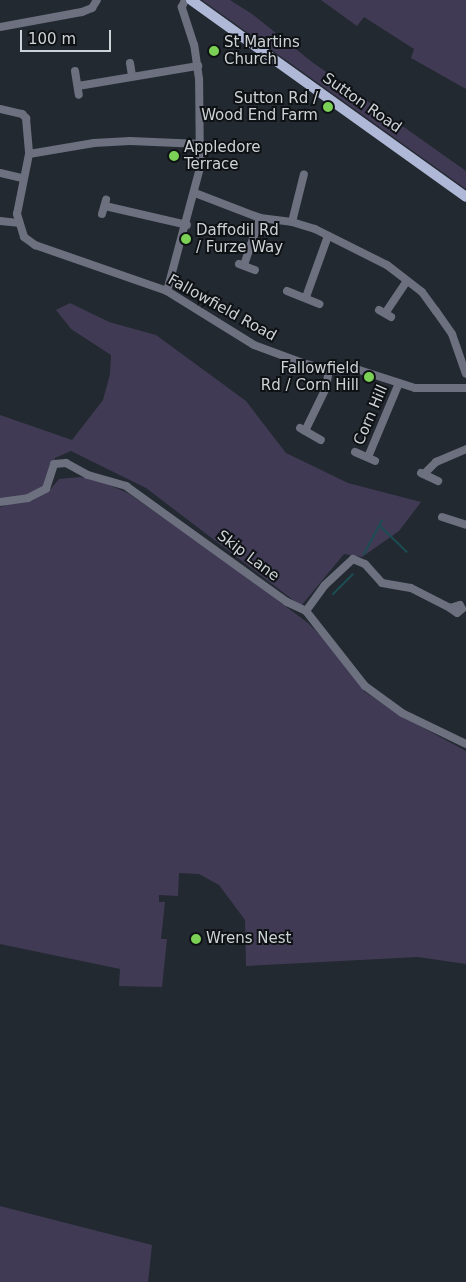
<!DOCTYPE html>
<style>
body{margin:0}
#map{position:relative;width:466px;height:1282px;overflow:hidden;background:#232930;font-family:"DejaVu Sans",sans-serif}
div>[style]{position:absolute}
.green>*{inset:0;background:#403a55}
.stream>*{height:2px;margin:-1px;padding:0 1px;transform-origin:1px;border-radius:1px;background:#1b4d52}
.minor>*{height:8px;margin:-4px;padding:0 4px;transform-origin:4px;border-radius:4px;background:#6c707f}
.major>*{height:10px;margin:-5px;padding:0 5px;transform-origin:5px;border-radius:5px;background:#afb8d7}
.dots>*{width:14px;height:14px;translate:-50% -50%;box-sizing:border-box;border:2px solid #0f1215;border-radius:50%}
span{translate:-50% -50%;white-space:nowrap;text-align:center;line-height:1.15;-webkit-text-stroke:4px #0f1215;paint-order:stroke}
.poi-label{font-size:15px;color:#cdd2d6}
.left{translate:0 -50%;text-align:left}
.right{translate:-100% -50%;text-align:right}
.street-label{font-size:15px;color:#cdd2d6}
.scale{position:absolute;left:20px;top:30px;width:91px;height:22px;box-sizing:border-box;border:2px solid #cdd2d6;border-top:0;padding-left:6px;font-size:15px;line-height:18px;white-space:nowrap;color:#cdd2d6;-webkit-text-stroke:4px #0f1215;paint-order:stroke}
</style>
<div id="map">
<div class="green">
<div style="clip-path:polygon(202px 0,230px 0,252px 14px,312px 62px,466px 171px,466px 189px)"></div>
<div style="clip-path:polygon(321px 0,466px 0,466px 89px,411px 58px,414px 49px,364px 17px,357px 26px)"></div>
<div style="clip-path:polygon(70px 303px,109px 322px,156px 335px,246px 401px,286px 453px,348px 483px,421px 502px,399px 531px,362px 557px,344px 554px,301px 606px,146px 488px,71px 451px,55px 458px,44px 486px,27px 495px,0 499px,0 415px,72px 440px,103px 400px,110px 374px,111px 355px,71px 329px,56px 310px)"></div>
<div style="clip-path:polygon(80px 477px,98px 480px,128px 493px,214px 553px,308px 623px,327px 642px,365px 692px,407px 719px,466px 751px,466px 964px,418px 957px,246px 966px,245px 920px,219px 885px,199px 874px,179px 873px,178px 896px,159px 895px,159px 902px,165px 902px,161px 939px,167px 939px,162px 987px,119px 986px,120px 969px,0 944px,0 507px,48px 492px,59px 479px)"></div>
<div style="clip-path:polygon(0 1206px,152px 1245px,148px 1282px,0 1282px)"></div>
</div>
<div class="stream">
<div style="left:380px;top:526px;width:37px;rotate:44deg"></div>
<div style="left:364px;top:554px;width:38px;rotate:-62deg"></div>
<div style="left:333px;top:594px;width:28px;rotate:-45deg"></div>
</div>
<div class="minor">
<div style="left:0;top:27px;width:83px;rotate:-10.4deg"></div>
<div style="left:82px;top:12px;width:11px;rotate:-22deg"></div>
<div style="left:92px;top:8px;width:9px;rotate:-58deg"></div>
<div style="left:130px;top:63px;width:13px;rotate:81deg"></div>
<div style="left:75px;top:71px;width:24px;rotate:81deg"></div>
<div style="left:78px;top:86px;width:122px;rotate:-9.5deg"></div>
<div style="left:0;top:109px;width:23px;rotate:13deg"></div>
<div style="left:22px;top:114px;width:6px;rotate:45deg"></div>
<div style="left:26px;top:118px;width:36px;rotate:85deg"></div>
<div style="left:29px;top:154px;width:61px;rotate:101.3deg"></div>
<div style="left:17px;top:214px;width:24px;rotate:73deg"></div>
<div style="left:24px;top:237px;width:14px;rotate:36deg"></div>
<div style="left:35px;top:245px;width:140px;rotate:19.2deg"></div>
<div style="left:167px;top:291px;width:102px;rotate:31.8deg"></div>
<div style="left:254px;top:345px;width:52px;rotate:20.2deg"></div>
<div style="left:303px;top:363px;width:27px;rotate:15deg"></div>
<div style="left:329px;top:370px;width:27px;rotate:-2deg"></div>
<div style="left:356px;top:369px;width:62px;rotate:17.9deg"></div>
<div style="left:415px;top:388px;width:51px"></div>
<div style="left:29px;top:154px;width:66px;rotate:-9.6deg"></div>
<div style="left:94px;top:143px;width:36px;rotate:-3deg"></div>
<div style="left:130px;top:141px;width:71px;rotate:2.4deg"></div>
<div style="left:0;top:173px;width:23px;rotate:13deg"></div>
<div style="left:195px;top:193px;width:70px;rotate:21deg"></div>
<div style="left:260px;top:218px;width:32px;rotate:7deg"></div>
<div style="left:292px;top:222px;width:24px;rotate:17deg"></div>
<div style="left:315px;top:229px;width:80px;rotate:26.6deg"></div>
<div style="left:387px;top:265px;width:44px;rotate:37.6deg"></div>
<div style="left:422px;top:292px;width:24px;rotate:54deg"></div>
<div style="left:436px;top:311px;width:28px;rotate:55deg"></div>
<div style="left:452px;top:334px;width:42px;rotate:70.7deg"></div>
<div style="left:105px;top:206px;width:84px;rotate:13deg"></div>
<div style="left:102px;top:214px;width:15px;rotate:-74deg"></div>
<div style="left:0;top:221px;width:18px;rotate:6deg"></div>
<div style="left:292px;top:222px;width:49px;rotate:-76deg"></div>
<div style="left:239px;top:264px;width:17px;rotate:21deg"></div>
<div style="left:244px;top:265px;width:50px;rotate:-71.2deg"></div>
<div style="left:167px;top:291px;width:127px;rotate:-75deg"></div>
<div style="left:200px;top:168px;width:89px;rotate:-90.6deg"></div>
<div style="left:199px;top:79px;width:34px;rotate:-98deg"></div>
<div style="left:194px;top:45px;width:40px;rotate:-108deg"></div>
<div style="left:182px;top:7px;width:8px;rotate:-67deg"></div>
<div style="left:287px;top:291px;width:35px;rotate:22deg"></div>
<div style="left:306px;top:297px;width:65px;rotate:-70.2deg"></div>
<div style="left:379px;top:310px;width:14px;rotate:30deg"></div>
<div style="left:386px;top:312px;width:37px;rotate:-56deg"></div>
<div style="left:300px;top:428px;width:24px;rotate:30deg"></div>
<div style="left:305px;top:431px;width:48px;rotate:-64deg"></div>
<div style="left:326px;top:388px;width:18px;rotate:-81deg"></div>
<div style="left:355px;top:452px;width:22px;rotate:24deg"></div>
<div style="left:368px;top:457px;width:80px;rotate:-67.3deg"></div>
<div style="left:421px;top:473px;width:19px;rotate:25deg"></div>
<div style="left:424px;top:474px;width:17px;rotate:-45deg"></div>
<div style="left:436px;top:462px;width:33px;rotate:-23deg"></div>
<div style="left:0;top:502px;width:28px;rotate:-8deg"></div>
<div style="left:28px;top:498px;width:20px;rotate:-27deg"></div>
<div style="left:46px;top:489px;width:26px;rotate:-72deg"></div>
<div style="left:54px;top:464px;width:12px;rotate:-5deg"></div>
<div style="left:66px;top:463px;width:25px;rotate:29deg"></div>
<div style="left:88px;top:475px;width:40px;rotate:16deg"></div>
<div style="left:126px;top:486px;width:198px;rotate:35.8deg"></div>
<div style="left:287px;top:602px;width:21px;rotate:25deg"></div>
<div style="left:306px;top:611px;width:95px;rotate:51.8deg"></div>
<div style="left:365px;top:686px;width:46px;rotate:36.1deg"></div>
<div style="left:402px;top:713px;width:71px;rotate:25.8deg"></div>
<div style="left:442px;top:517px;width:25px;rotate:18deg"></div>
<div style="left:306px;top:611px;width:32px;rotate:-54deg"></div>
<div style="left:325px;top:585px;width:38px;rotate:-43deg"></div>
<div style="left:353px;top:559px;width:13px;rotate:23deg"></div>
<div style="left:365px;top:564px;width:25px;rotate:48deg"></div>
<div style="left:382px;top:583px;width:29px;rotate:10deg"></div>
<div style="left:411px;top:588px;width:44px;rotate:27.1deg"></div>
<div style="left:450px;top:608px;width:10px;rotate:-17deg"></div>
<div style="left:460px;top:605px;width:4px;rotate:63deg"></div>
<div style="left:462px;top:609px;width:6px;rotate:141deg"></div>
<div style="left:457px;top:613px;width:9px;rotate:-144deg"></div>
</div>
<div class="major">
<div style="left:191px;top:0;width:338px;rotate:35.6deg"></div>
</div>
<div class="dots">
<div style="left:214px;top:51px;background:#7bd155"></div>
<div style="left:328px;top:107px;background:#7bd155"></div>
<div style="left:174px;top:156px;background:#7bd155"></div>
<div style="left:186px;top:239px;background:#7bd155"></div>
<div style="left:369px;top:377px;background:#7bd155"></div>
<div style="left:196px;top:939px;background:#7bd155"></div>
</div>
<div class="poi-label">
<span class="left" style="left:224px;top:51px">St Martins<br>Church</span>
<span class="right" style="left:318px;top:107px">Sutton Rd /<br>Wood End Farm</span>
<span class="left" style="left:184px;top:156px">Appledore<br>Terrace</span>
<span class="left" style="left:196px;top:239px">Daffodil Rd<br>/ Furze Way</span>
<span class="right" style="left:359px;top:377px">Fallowfield<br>Rd / Corn Hill</span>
<span class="left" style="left:206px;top:939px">Wrens Nest</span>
</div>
<div class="street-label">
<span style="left:362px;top:103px;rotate:35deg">Sutton Road</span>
<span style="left:222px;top:308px;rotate:29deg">Fallowfield Road</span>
<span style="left:371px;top:415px;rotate:-67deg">Corn Hill</span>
<span style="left:248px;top:556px;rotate:37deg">Skip Lane</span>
</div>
<div class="scale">100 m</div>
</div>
